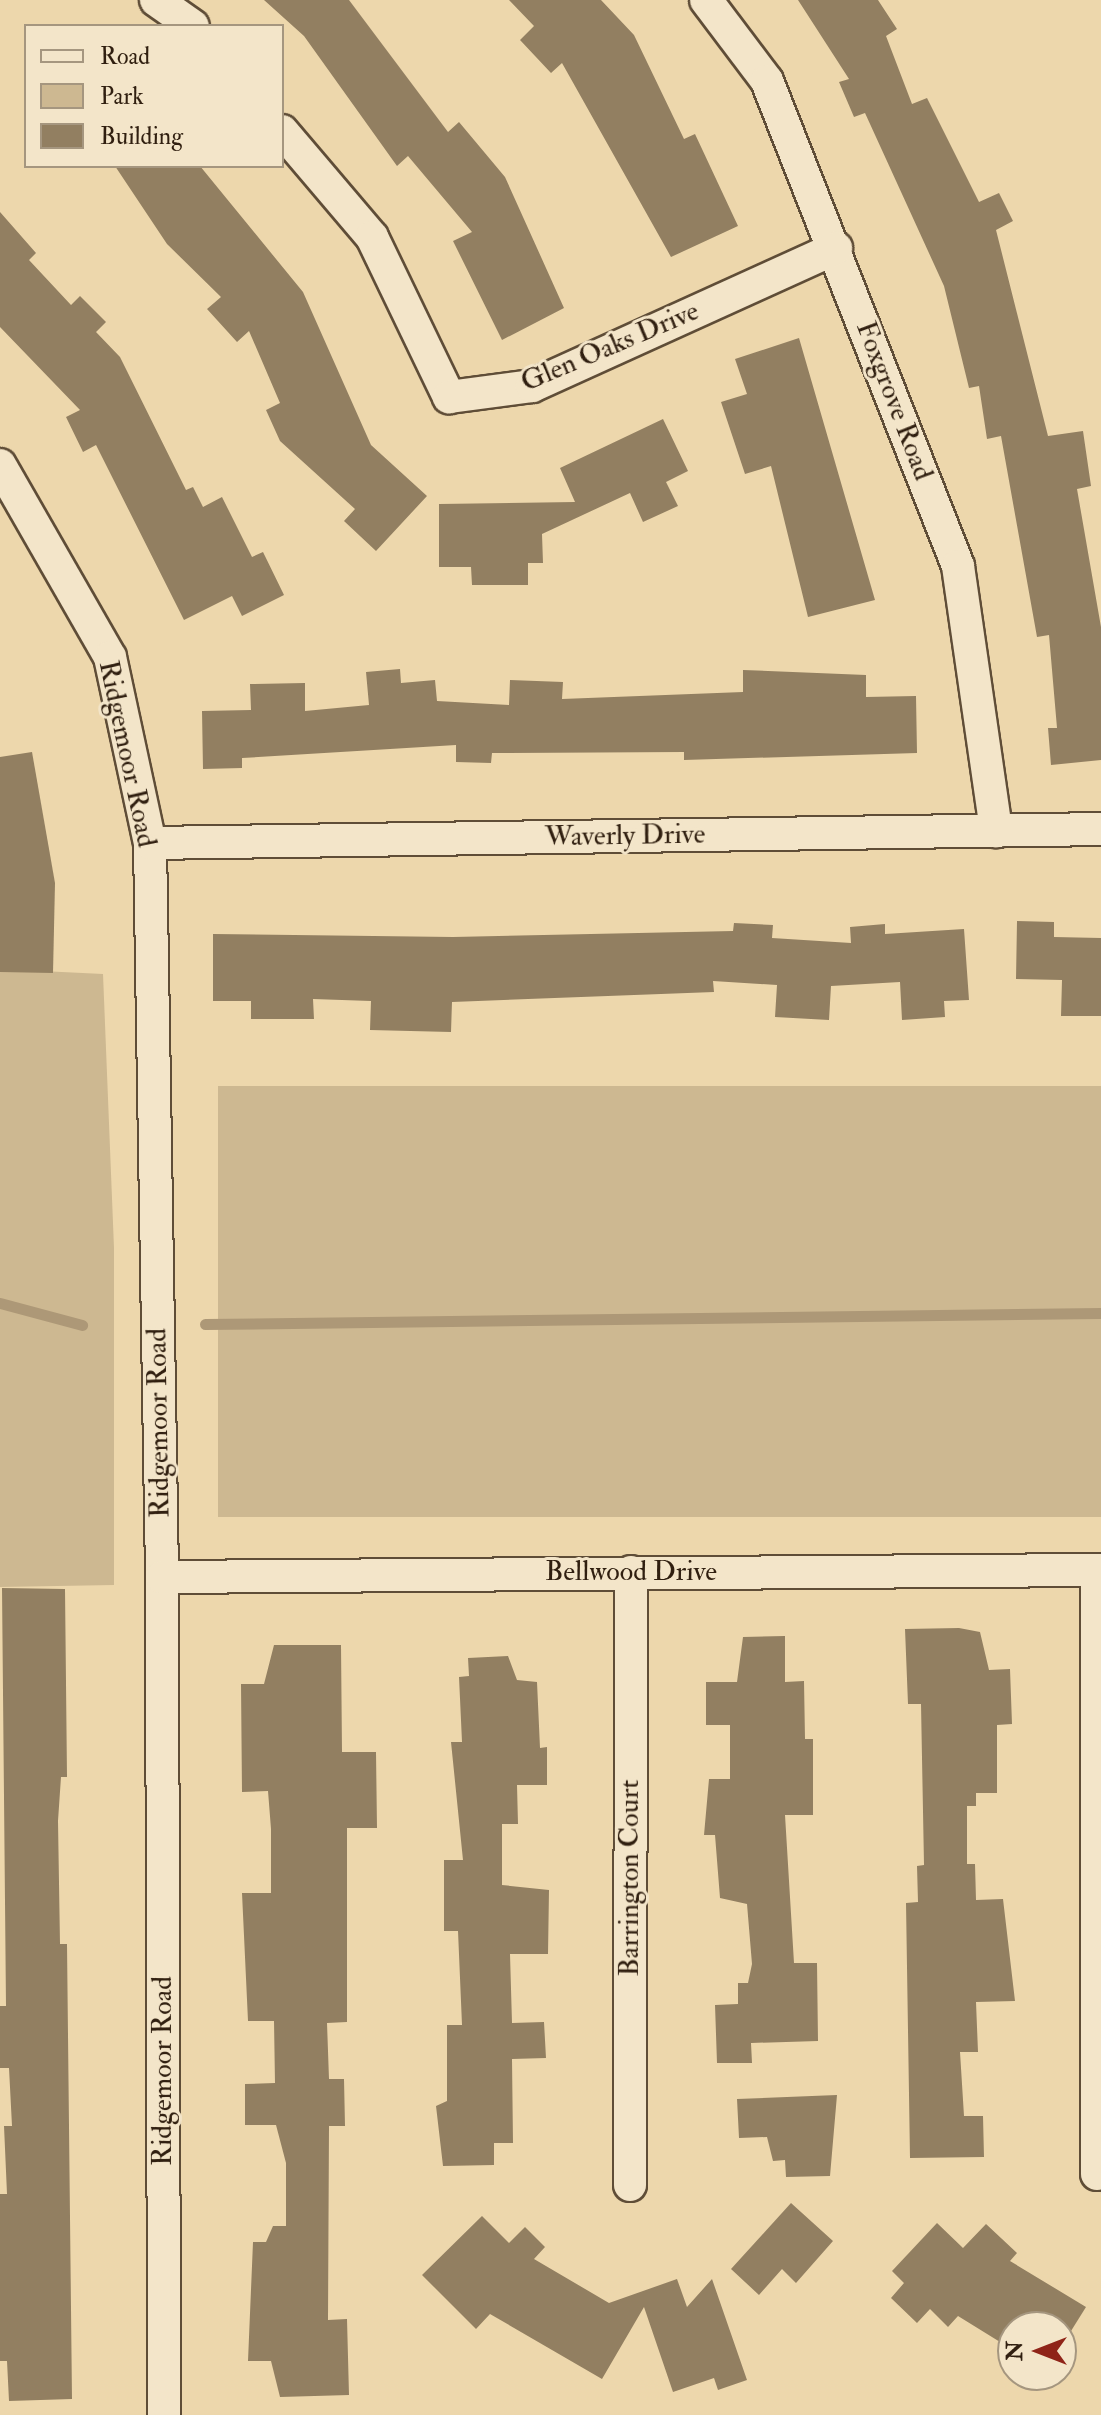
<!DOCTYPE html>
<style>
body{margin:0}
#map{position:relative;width:1101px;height:2415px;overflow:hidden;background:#edd7ac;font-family:"IM FELL Double Pica",serif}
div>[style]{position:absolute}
.green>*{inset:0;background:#cdb891;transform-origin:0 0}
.stream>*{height:11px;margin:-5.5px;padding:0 5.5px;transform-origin:5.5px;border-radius:5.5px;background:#ad9877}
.building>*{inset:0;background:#927f61}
.roads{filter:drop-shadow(2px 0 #5f4d37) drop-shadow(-2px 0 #5f4d37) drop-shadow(0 2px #5f4d37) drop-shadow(0 -2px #5f4d37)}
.minor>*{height:32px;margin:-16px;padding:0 16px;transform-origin:16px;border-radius:16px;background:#f3e5c9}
span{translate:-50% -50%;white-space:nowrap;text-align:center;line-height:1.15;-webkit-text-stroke:6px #f3e5c9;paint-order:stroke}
.street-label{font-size:28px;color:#301f10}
.legend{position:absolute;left:24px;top:24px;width:260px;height:144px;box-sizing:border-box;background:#f3e5c9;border:2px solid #a5967f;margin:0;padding:10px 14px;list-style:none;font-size:24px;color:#301f10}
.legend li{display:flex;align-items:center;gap:16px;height:40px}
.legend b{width:40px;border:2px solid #a5967f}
.north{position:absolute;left:997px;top:2311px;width:80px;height:80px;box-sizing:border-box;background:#f3e5c9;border:2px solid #a5967f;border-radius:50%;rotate:270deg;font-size:22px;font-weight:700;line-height:32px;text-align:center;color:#301f10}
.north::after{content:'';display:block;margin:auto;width:28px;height:36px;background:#8f2418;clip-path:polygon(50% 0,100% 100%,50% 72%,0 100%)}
</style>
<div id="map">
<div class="green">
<div style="clip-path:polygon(0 969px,103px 974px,114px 1248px,114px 1585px,0 1587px)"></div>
<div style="left:218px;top:1086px;width:883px;height:431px"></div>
</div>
<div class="stream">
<div style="left:0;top:1303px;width:85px;rotate:15deg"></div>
<div style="left:205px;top:1324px;width:896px;rotate:-0.7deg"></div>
</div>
<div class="building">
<div style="clip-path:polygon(264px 0,349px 0,448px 132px,459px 122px,505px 177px,564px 308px,502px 340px,453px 241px,472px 232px,408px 156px,397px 166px,304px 36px)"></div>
<div style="clip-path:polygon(509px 0,601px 0,634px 35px,684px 139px,695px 134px,738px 226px,671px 257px,562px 63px,551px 73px,520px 40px,534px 26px)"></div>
<div style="clip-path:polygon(798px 0,878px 0,897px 29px,886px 36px,912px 104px,927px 98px,979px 202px,999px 193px,1013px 221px,996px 230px,1048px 436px,1083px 431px,1091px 486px,1077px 489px,1101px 627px,1101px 760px,1051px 765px,1048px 728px,1057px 728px,1049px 635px,1037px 637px,1001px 436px,987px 439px,979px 386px,969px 388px,944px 286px,865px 113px,854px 117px,839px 82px,849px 79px)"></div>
<div style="clip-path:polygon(115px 166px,200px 166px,303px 292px,371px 445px,427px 496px,376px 551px,344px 521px,355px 509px,280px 441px,266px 410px,280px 403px,249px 331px,237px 342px,207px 309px,221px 297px,167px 244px)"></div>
<div style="clip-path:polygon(0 212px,36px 253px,29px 260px,71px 305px,80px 296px,106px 322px,96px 332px,120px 357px,186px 490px,193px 487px,203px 507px,222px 497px,252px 557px,263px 552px,284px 595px,242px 616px,232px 596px,184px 620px,96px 445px,83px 452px,66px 417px,80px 410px,0 327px)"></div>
<div style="clip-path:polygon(799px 338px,875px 600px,808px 617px,771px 466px,745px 474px,721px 402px,747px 394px,735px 359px)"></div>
<div style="clip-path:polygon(663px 419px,688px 471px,666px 482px,678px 506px,643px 522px,630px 493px,542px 534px,543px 563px,528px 563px,528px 585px,472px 585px,471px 567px,439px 567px,439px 504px,575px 502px,560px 468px)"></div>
<div style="clip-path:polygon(400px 669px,401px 683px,435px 680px,437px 701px,509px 705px,510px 680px,563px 682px,562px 699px,743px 692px,743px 670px,866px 675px,866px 697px,916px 696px,917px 753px,684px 760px,684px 752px,492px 753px,491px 763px,456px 762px,456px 745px,242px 758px,242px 768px,203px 769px,202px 711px,251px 710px,250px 684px,305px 683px,305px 711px,369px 705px,366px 672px)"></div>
<div style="clip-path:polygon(32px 752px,55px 883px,53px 973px,0 972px,0 757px)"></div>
<div style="clip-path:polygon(1017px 921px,1054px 922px,1054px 937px,1101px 938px,1101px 1016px,1061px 1016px,1062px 980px,1016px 979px)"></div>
<div style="clip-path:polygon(734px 923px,773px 925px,772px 938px,851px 943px,850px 927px,885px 924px,885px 934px,964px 929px,969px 1000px,944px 1001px,945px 1017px,902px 1020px,900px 982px,831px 986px,829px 1020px,775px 1017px,777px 985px,713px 981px,714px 992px,452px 1002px,451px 1032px,370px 1030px,371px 1001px,313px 999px,314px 1019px,251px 1019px,251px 1001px,213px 1001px,213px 934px,453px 937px,733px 931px)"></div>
<div style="clip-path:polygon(2px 1588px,65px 1589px,67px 1777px,61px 1777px,58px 1821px,60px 1944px,67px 1944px,72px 2399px,9px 2401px,7px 2361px,0 2361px,0 2194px,7px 2194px,4px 2126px,12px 2126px,9px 2068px,0 2068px,0 2006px,6px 2006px)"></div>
<div style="clip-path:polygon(959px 1628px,980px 1632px,989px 1670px,1010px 1669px,1012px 1724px,997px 1725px,997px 1793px,976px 1793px,976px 1806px,967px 1806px,967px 1864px,975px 1864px,976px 1900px,1003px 1899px,1015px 2001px,976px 2002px,978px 2052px,960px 2052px,964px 2116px,983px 2116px,984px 2157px,910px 2158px,906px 1903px,918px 1902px,917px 1866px,924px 1865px,921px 1704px,908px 1704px,905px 1629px)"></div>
<div style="clip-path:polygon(785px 1636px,785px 1682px,804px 1681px,805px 1739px,813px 1739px,813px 1815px,785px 1815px,794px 1963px,817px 1963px,818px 2041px,751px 2043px,752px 2063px,717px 2063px,715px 2005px,738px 2004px,738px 1983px,748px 1983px,752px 1964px,747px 1904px,720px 1898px,715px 1835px,704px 1835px,709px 1779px,730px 1779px,730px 1725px,706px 1725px,706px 1682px,737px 1682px,743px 1637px)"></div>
<div style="clip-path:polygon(274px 1645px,341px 1645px,342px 1752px,376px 1752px,377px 1828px,347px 1828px,347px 2022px,327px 2023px,329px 2079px,344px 2079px,345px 2126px,329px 2126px,328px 2320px,347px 2319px,349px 2395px,280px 2397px,271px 2361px,248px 2361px,253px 2242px,266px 2242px,273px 2226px,286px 2226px,286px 2163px,276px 2125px,245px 2125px,245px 2084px,275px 2083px,274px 2021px,248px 2021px,242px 1893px,271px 1893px,271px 1829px,268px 1791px,242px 1792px,241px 1684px,264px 1684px)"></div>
<div style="clip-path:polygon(508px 1656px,517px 1680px,537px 1682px,540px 1748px,547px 1747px,547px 1785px,517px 1785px,518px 1824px,502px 1824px,502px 1885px,549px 1890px,548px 1954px,510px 1954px,512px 2023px,544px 2022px,546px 2058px,512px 2059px,513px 2143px,494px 2143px,494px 2165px,443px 2166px,436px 2106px,447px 2101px,447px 2025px,462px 2025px,458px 1931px,444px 1931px,444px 1860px,463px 1860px,451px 1742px,462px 1742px,459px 1677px,469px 1676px,468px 1658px)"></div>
<div style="clip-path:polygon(837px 2095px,830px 2176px,786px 2177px,785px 2160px,773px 2161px,767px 2137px,739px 2138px,737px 2099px)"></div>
<div style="clip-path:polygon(791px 2203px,833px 2241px,796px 2283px,782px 2269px,759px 2295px,731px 2269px)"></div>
<div style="clip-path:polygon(482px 2216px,509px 2243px,525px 2227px,545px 2247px,534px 2259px,609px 2303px,677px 2279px,687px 2307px,712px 2279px,747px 2380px,718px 2390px,714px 2378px,673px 2392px,644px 2307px,602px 2379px,490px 2314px,476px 2329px,422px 2275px)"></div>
<div style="clip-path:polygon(937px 2223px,963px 2248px,986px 2224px,1017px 2253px,1010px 2261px,1086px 2307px,1061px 2347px,1061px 2327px,1013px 2327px,1013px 2350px,958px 2316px,948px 2327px,930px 2309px,917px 2323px,891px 2298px,904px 2283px,892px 2271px)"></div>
</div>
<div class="roads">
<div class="minor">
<div style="left:156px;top:0;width:45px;rotate:35.1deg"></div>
<div style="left:706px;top:0;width:101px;rotate:53deg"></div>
<div style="left:767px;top:81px;width:521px;rotate:68.5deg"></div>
<div style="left:958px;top:566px;width:268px;rotate:81.8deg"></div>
<div style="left:282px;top:131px;width:139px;rotate:49.7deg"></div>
<div style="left:372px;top:237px;width:178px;rotate:64.3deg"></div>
<div style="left:449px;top:397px;width:84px;rotate:-7.5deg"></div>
<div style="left:532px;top:386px;width:334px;rotate:-24.4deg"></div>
<div style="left:0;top:465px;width:221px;rotate:60.2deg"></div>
<div style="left:110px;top:657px;width:190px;rotate:77.9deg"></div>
<div style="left:150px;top:843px;width:734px;rotate:89.06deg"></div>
<div style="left:162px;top:1577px;width:838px;rotate:89.86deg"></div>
<div style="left:150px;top:843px;width:951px;rotate:-0.84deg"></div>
<div style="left:162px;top:1577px;width:939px;rotate:-0.43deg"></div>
<div style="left:1097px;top:2174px;width:604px;rotate:-90deg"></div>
<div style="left:630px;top:2185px;width:613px;rotate:-89.91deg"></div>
</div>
</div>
<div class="street-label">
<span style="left:610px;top:347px;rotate:-23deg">Glen Oaks Drive</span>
<span style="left:894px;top:401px;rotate:69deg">Foxgrove Road</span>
<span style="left:127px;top:754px;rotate:78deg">Ridgemoor Road</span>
<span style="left:625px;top:836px;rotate:-1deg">Waverly Drive</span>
<span style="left:159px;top:1423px;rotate:-91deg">Ridgemoor Road</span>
<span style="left:631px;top:1572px">Bellwood Drive</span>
<span style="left:630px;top:1878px;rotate:-90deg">Barrington Court</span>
<span style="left:163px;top:2071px;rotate:-90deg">Ridgemoor Road</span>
</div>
<ul class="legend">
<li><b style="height:10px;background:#f3e5c9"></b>Road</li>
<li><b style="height:22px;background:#cdb891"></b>Park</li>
<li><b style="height:22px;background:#927f61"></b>Building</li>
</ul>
<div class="north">N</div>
</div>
